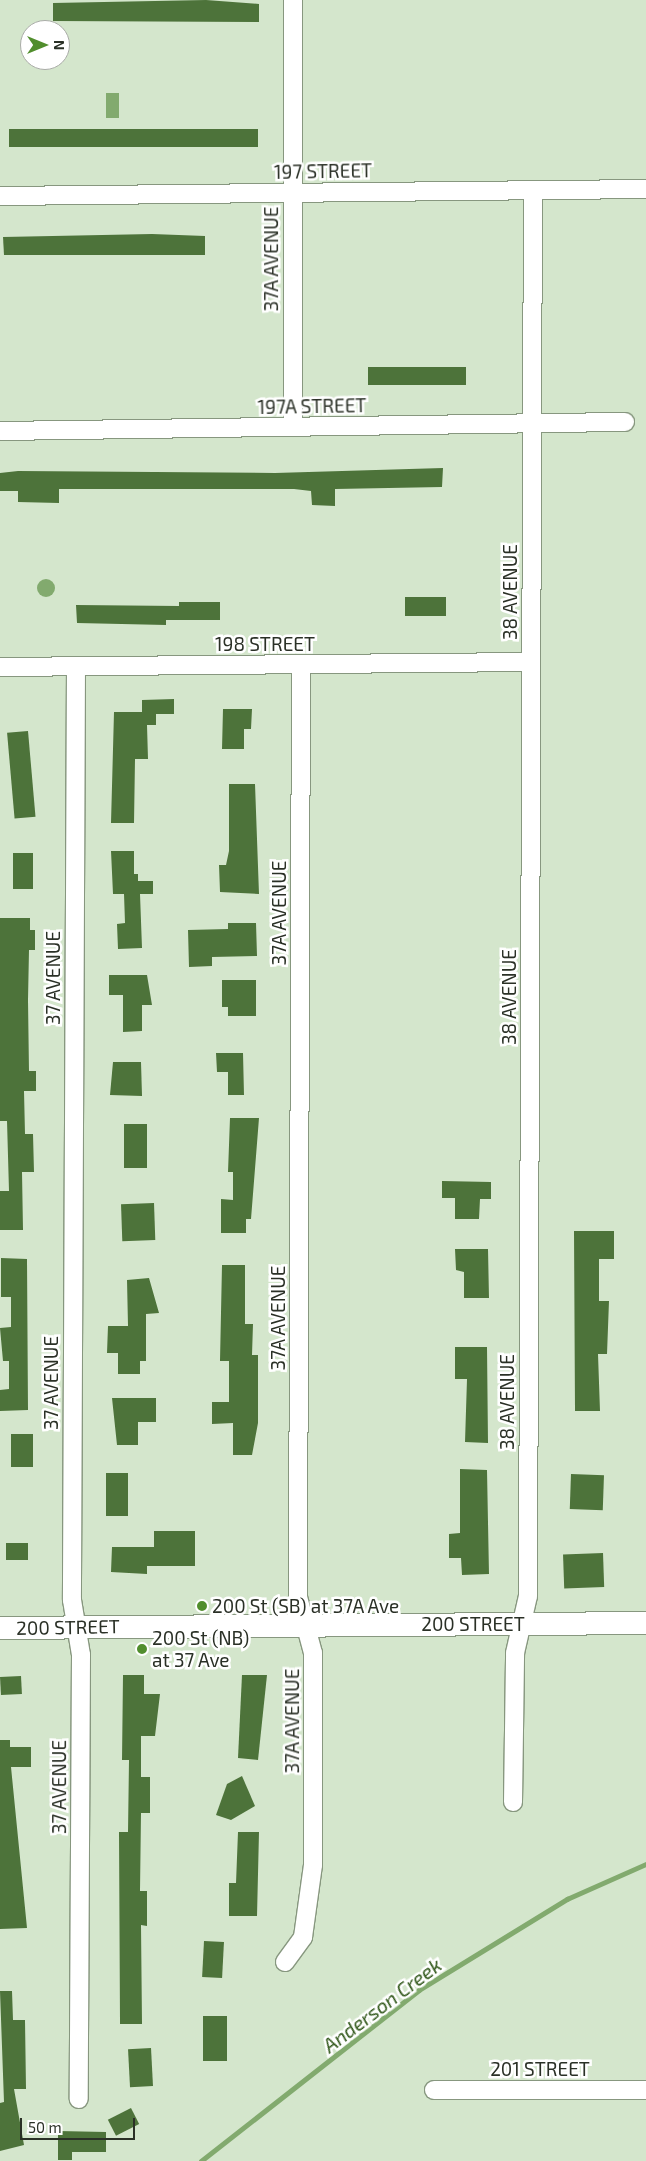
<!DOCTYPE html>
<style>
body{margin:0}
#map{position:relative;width:646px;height:2161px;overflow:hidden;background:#d4e6cc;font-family:"Exo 2",sans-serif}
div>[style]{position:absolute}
.water>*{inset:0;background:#82aa6e;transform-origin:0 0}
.round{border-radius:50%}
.stream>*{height:4.5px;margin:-2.25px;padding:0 2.25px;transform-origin:2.25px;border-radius:2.25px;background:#82aa6e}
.building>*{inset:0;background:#4d733a;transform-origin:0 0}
.roads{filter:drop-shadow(1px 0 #87977f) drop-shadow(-1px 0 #87977f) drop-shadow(0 1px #87977f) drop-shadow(0 -1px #87977f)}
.minor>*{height:18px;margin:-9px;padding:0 9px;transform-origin:9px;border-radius:9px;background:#fff}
.major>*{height:22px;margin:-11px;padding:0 11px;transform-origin:11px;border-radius:11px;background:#fff}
.dots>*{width:14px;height:14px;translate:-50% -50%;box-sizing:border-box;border:2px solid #fff;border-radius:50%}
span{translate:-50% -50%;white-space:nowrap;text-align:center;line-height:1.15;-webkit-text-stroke:5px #fff;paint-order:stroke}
.street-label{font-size:19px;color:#2a3026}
.poi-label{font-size:19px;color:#2a3026}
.left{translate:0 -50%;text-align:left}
.water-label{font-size:20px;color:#2f5618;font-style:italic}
.north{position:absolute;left:20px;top:20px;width:50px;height:50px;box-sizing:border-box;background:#fff;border:1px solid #aaaca8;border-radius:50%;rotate:90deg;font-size:14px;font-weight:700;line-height:20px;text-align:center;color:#2a3026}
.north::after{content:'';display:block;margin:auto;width:18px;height:22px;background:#518e2d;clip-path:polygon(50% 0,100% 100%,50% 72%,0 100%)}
.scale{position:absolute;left:20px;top:2118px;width:115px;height:22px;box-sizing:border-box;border:2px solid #2a3026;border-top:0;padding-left:6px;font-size:15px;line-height:18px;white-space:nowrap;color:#2a3026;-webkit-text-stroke:4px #fff;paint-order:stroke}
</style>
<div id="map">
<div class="water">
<div style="left:106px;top:93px;width:13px;height:25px"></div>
<div class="round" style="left:37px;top:579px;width:18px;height:18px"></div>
</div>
<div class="stream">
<div style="left:201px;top:2161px;width:277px;rotate:-38.1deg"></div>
<div style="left:419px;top:1990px;width:174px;rotate:-31.6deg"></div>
<div style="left:567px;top:1899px;width:86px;rotate:-23.9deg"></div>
</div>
<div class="building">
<div style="clip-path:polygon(206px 0,259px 4px,259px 22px,53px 21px,53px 3px)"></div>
<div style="left:9px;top:129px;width:249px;height:18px"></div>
<div style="clip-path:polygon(152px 234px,205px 236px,205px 255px,4px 255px,3px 237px)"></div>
<div style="left:466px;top:367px;width:18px;height:98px;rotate:90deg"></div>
<div style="clip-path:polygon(443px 468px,442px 487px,335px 489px,335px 506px,312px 505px,311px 491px,294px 489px,59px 489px,59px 503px,18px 502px,18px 491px,0 491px,0 473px,18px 471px,275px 473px)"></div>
<div style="left:446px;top:597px;width:19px;height:41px;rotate:90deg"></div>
<div style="clip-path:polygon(179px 602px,220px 602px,220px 620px,166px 620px,166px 625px,77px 623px,76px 605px,179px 606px)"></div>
<div style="clip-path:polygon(174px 699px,174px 714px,156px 714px,156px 725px,147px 725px,148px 759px,135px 759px,134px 823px,111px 823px,114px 712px,142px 712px,142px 700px)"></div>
<div style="clip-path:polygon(223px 709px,252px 709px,251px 729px,244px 729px,244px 749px,222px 749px)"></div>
<div style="left:28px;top:731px;width:86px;height:21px;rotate:85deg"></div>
<div style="clip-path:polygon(229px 784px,255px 784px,259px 894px,220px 892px,219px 865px,226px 865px,229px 851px)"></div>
<div style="clip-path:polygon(111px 851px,134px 851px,134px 874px,138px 874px,138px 881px,153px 881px,153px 894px,140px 894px,142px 948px,118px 949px,117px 924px,125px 923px,124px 894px,113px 894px)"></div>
<div style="left:13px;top:853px;width:20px;height:36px"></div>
<div style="clip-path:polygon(0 918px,30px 918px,30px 930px,35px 930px,35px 950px,29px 950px,28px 1000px,29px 1071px,36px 1071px,36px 1091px,24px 1091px,25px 1134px,33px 1134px,34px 1172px,22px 1172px,23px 1230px,0 1230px,0 1191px,9px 1191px,7px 1121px,0 1121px)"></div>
<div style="clip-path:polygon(228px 923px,256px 923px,257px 956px,212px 957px,212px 966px,189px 967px,188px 930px,228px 929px)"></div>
<div style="clip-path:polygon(109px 975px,147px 975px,152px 1005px,142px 1005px,142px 1031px,123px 1032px,123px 995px,109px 995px)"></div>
<div style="clip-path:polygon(222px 980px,256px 980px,256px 1016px,228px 1016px,228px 1007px,222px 1007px)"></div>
<div style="clip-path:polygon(216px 1053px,243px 1053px,244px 1095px,228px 1095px,228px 1072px,217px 1072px)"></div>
<div style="clip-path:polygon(113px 1062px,141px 1062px,142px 1096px,110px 1095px)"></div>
<div style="clip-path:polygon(230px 1118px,259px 1118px,251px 1219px,246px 1219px,246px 1233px,221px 1233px,221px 1199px,233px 1200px,233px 1172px,228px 1172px)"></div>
<div style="left:124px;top:1124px;width:23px;height:44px"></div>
<div style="clip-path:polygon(442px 1181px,491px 1182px,491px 1199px,480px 1199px,479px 1219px,455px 1219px,455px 1198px,442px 1198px)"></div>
<div style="left:154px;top:1203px;width:37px;height:33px;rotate:88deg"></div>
<div style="clip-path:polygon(574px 1231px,614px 1231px,614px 1259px,599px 1259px,599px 1301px,609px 1301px,607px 1354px,598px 1354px,600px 1411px,575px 1411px)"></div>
<div style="clip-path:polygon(455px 1249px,488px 1249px,489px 1298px,464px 1298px,464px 1272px,456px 1270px)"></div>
<div style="clip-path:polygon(1px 1258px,27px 1259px,28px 1410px,0 1411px,0 1390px,9px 1389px,9px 1361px,3px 1361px,0 1328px,11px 1327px,11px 1297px,1px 1297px)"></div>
<div style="clip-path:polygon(222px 1265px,245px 1265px,245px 1324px,253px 1324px,252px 1355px,258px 1355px,258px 1423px,252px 1455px,233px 1455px,233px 1423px,212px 1424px,212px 1402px,229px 1402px,229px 1361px,220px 1361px)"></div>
<div style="clip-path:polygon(149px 1278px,159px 1313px,146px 1314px,146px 1361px,140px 1361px,140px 1374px,118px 1374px,118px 1353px,107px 1353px,108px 1326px,128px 1326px,127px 1280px)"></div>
<div style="clip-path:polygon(455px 1347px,487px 1347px,488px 1443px,465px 1442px,467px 1379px,455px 1379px)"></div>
<div style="clip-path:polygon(112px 1398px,156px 1398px,156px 1422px,138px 1422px,138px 1445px,117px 1445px)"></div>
<div style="left:11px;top:1434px;width:22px;height:33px"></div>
<div style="clip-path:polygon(460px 1469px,487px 1470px,489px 1574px,462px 1575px,461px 1558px,449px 1558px,449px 1534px,460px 1533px)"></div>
<div style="left:106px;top:1473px;width:22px;height:43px"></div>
<div style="left:571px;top:1474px;width:33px;height:35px;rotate:2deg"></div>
<div style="clip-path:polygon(154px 1531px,195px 1531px,195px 1566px,147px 1566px,147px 1574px,111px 1572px,112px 1547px,154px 1547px)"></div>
<div style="left:6px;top:1543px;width:22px;height:17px"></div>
<div style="left:603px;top:1553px;width:34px;height:40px;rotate:88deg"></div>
<div style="clip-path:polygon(123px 1675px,144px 1675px,144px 1694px,160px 1694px,155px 1736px,141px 1736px,141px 1777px,150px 1777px,150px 1813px,141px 1813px,140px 1891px,147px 1891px,147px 1926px,141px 1925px,142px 2024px,120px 2024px,119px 1832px,128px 1832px,129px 1760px,122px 1760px)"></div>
<div style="clip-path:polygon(242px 1675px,267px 1675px,258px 1760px,238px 1758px)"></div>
<div style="left:21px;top:1676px;width:18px;height:21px;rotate:87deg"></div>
<div style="clip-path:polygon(0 1740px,10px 1740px,10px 1747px,31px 1747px,31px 1767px,11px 1767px,27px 1928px,0 1929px)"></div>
<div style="clip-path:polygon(242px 1776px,255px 1806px,231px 1820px,216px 1815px,227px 1784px)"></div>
<div style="clip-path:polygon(238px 1832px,259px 1832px,257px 1916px,229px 1916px,229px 1883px,236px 1883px)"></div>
<div style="left:204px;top:1941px;width:20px;height:36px;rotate:3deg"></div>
<div style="clip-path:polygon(0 1991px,12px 1991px,13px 2020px,25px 2020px,26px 2089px,14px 2089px,24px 2145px,0 2151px,0 2103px,4px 2102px)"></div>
<div style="left:203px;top:2016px;width:24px;height:45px"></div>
<div style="left:151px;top:2048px;width:38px;height:23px;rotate:87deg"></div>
<div style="left:131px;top:2108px;width:18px;height:26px;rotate:63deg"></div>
<div style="clip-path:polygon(58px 2131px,106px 2132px,106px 2152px,72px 2152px,72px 2160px,58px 2160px)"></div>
</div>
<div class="roads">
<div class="minor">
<div style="left:0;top:196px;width:646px;rotate:-0.62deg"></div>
<div style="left:293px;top:427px;width:427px;rotate:-90deg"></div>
<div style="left:0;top:431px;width:625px;rotate:-0.83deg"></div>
<div style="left:76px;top:666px;width:934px;rotate:90.25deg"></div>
<div style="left:72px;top:1600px;width:56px;rotate:80.7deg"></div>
<div style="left:81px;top:1655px;width:444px;rotate:90.3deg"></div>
<div style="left:0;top:667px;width:531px;rotate:-0.54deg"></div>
<div style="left:513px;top:1802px;width:149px;rotate:-89.2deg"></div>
<div style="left:515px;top:1653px;width:58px;rotate:-77.2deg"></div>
<div style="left:528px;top:1596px;width:1406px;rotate:-89.8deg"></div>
<div style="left:285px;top:1962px;width:31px;rotate:-54deg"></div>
<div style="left:303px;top:1937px;width:73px;rotate:-82.1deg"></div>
<div style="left:313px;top:1865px;width:212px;rotate:-90deg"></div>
<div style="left:313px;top:1653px;width:58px;rotate:-105deg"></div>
<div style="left:298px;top:1597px;width:932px;rotate:-89.82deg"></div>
<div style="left:434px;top:2090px;width:212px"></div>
</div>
<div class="major">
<div style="left:0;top:1628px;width:646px;rotate:-0.44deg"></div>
</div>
</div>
<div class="dots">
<div style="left:202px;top:1606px;background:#518e2d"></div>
<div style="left:142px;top:1649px;background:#518e2d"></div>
</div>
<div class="street-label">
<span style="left:323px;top:171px;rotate:-1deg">197 STREET</span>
<span style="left:271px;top:259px;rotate:-90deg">37A AVENUE</span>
<span style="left:312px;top:406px;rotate:-1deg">197A STREET</span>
<span style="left:510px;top:592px;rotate:-90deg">38 AVENUE</span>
<span style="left:265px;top:644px">198 STREET</span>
<span style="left:279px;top:913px;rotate:-90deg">37A AVENUE</span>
<span style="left:53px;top:978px;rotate:-90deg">37 AVENUE</span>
<span style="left:509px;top:997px;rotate:-90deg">38 AVENUE</span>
<span style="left:278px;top:1318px;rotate:-90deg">37A AVENUE</span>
<span style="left:51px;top:1383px;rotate:-90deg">37 AVENUE</span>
<span style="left:507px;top:1402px;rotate:-90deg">38 AVENUE</span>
<span style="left:473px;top:1624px">200 STREET</span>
<span style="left:68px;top:1627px;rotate:-1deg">200 STREET</span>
<span style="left:292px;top:1721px;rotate:-90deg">37A AVENUE</span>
<span style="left:59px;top:1787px;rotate:-90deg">37 AVENUE</span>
<span style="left:540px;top:2069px">201 STREET</span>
</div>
<div class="poi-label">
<span class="left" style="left:212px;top:1606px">200 St (SB) at 37A Ave</span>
<span class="left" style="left:152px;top:1649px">200 St (NB)<br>at 37 Ave</span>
</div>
<div class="water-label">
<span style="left:382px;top:2005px;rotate:-37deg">Anderson Creek</span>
</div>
<div class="north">N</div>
<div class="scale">50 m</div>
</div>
